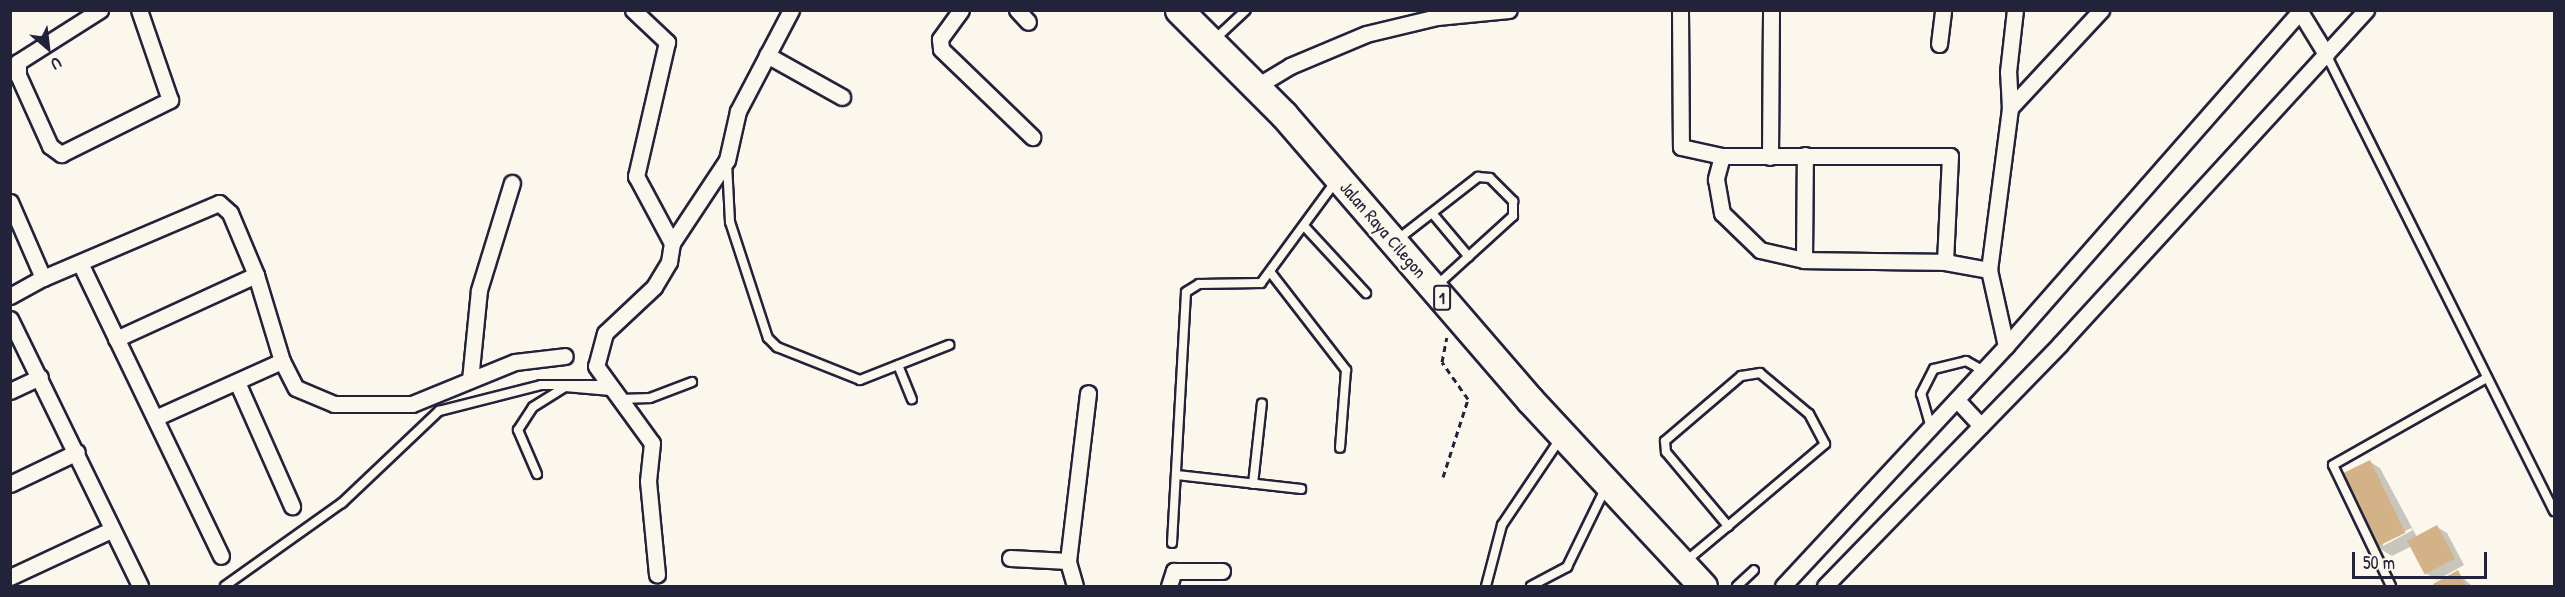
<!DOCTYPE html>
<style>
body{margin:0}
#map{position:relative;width:2565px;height:597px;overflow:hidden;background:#fbf7ec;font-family:"Patrick Hand",sans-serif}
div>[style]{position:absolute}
.shadow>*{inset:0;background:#0003}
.building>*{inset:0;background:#d4b287;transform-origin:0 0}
.path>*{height:3px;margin-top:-1.5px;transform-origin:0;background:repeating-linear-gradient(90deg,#22223b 0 6px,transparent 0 10.5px)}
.roads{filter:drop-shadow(2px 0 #22223b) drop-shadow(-2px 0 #22223b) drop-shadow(0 2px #22223b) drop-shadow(0 -2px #22223b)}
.lane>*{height:8px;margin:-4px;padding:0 4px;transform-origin:4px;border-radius:4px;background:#fbf7ec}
.street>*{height:15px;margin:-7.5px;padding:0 7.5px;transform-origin:7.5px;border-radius:7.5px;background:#fbf7ec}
.highway>*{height:27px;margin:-13.5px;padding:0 13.5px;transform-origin:13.5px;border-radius:13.5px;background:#fbf7ec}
span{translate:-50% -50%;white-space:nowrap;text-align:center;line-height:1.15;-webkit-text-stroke:5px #fbf7ec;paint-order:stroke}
.shield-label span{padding:2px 4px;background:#fbf7ec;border:2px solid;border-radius:4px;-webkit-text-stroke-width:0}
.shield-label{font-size:16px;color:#22223b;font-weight:700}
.street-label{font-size:18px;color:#22223b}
.frame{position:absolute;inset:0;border:12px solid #22223b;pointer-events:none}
.north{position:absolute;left:18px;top:18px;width:60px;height:60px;-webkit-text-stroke:4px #fbf7ec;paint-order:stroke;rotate:152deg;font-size:16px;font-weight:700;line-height:24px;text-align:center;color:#22223b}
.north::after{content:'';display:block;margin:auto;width:21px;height:27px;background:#22223b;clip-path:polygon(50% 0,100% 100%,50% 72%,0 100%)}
.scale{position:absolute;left:2352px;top:552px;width:135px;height:27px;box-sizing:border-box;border:3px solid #22223b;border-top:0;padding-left:8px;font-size:18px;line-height:21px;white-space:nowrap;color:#22223b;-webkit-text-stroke:4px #fbf7ec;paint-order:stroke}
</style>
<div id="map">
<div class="shadow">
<div style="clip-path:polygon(evenodd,2370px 462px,2380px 468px,2417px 537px,2437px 527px,2447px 533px,2464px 565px,2437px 580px,2427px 574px,2412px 546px,2392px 556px,2377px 547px,2370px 462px,2411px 528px,2413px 530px,2383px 546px,2383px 543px,2411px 528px)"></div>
<div style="clip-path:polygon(2457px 572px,2472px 586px,2436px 586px,2435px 584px)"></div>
</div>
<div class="building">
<div style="left:2370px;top:460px;width:81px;height:33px;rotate:64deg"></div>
<div style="left:2437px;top:525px;width:38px;height:34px;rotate:62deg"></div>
<div style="clip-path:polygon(2458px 570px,2466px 586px,2434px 586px,2433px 584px)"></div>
</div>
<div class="path">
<div style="left:1443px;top:477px;width:82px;rotate:-72.2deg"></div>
<div style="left:1468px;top:399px;width:45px;rotate:-125.1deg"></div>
<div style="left:1442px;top:362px;width:25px;rotate:-79deg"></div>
</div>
<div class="roads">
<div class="lane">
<div style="left:1215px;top:39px;width:42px;rotate:-43.1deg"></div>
<div style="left:2326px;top:54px;width:511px;rotate:63.49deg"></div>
<div style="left:727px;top:163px;width:59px;rotate:87.1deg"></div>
<div style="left:730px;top:222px;width:122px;rotate:71.9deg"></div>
<div style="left:768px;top:338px;width:13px;rotate:45deg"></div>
<div style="left:777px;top:347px;width:89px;rotate:21.7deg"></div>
<div style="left:860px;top:380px;width:96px;rotate:-21.5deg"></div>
<div style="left:1432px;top:213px;width:57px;rotate:49.9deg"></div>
<div style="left:1305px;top:227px;width:90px;rotate:47.3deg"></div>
<div style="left:1397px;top:240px;width:103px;rotate:-37.9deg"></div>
<div style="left:1478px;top:177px;width:12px;rotate:5deg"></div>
<div style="left:1490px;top:178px;width:33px;rotate:45deg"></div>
<div style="left:1513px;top:201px;width:15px;rotate:90deg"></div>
<div style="left:1513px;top:216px;width:104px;rotate:137.7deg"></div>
<div style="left:1271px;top:273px;width:123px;rotate:52.3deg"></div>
<div style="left:1346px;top:370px;width:78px;rotate:94.4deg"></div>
<div style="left:898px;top:365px;width:37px;rotate:68deg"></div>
<div style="left:621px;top:399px;width:29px;rotate:-2deg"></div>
<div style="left:650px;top:398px;width:45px;rotate:-20.9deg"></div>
<div style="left:1931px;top:428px;width:35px;rotate:-106deg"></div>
<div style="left:1921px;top:394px;width:28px;rotate:-63deg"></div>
<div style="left:1934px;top:369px;width:33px;rotate:-14deg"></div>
<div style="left:1966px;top:361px;width:18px;rotate:29deg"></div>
<div style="left:537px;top:474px;width:48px;rotate:-113.4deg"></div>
<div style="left:518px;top:430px;width:27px;rotate:-57deg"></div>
<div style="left:533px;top:407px;width:38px;rotate:-32deg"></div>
<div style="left:565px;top:387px;width:46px;rotate:5deg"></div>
<div style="left:1177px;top:475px;width:125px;rotate:6.4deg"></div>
<div style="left:1253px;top:484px;width:81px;rotate:-83.7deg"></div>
<div style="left:1172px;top:543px;width:251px;rotate:-86.8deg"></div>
<div style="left:1186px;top:292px;width:15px;rotate:-32deg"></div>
<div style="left:1199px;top:284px;width:62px;rotate:-0.9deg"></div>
<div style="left:1261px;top:283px;width:127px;rotate:-53.7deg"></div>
<div style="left:1686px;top:561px;width:55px;rotate:-39.8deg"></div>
<div style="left:1728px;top:526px;width:127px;rotate:-40.2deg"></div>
<div style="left:1825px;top:444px;width:34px;rotate:-118deg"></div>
<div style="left:1809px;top:414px;width:64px;rotate:-140.1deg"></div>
<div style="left:1760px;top:373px;width:19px;rotate:171deg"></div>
<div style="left:1741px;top:376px;width:100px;rotate:139.5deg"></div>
<div style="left:1665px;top:441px;width:11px;rotate:85deg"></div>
<div style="left:1666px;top:452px;width:97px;rotate:50deg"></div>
<div style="left:225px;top:586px;width:143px;rotate:-35.4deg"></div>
<div style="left:342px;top:503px;width:134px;rotate:-43.5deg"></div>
<div style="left:439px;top:411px;width:105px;rotate:-14.3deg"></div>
<div style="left:541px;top:385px;width:65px"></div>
<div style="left:1486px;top:586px;width:63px;rotate:-75.3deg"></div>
<div style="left:1502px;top:525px;width:104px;rotate:-56deg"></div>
<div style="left:1531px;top:586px;width:41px;rotate:-27.8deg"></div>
<div style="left:1567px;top:567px;width:87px;rotate:-64deg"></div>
<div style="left:1737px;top:586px;width:23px;rotate:-43deg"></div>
<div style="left:2391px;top:586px;width:134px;rotate:-115.6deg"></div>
<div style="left:2333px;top:465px;width:177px;rotate:-29.5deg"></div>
</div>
<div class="street">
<div style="left:100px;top:10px;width:97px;rotate:147.6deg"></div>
<div style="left:18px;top:62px;width:13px;rotate:90deg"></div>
<div style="left:18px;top:75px;width:78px;rotate:65.7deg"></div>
<div style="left:50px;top:146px;width:14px;rotate:36deg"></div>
<div style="left:61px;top:154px;width:122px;rotate:-26.4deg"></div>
<div style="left:170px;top:100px;width:95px;rotate:-109deg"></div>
<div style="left:633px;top:10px;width:47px;rotate:43.3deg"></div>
<div style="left:667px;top:42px;width:138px;rotate:103deg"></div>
<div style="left:636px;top:176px;width:76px;rotate:61.8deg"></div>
<div style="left:672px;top:243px;width:19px;rotate:99deg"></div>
<div style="left:669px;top:262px;width:29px;rotate:121deg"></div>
<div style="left:654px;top:287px;width:67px;rotate:136.8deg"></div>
<div style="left:605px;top:333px;width:34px;rotate:105deg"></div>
<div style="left:596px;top:366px;width:95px;rotate:54deg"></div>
<div style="left:652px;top:443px;width:38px;rotate:96deg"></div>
<div style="left:648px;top:481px;width:94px;rotate:84.5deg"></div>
<div style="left:961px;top:10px;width:36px;rotate:126deg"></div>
<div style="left:940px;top:39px;width:10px;rotate:84deg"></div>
<div style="left:941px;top:49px;width:127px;rotate:44deg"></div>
<div style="left:1017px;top:10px;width:16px;rotate:47deg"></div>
<div style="left:1680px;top:10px;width:137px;rotate:89.6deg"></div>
<div style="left:1681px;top:147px;width:42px;rotate:12.4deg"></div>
<div style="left:1722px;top:156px;width:228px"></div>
<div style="left:1950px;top:156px;width:106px;rotate:92.7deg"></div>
<div style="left:1945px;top:262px;width:45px;rotate:10.3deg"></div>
<div style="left:2299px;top:10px;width:52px;rotate:58.5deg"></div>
<div style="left:1939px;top:44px;width:34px;rotate:-83deg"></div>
<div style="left:767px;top:55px;width:86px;rotate:29.2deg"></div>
<div style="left:1257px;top:86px;width:39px;rotate:-31deg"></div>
<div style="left:1290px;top:66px;width:82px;rotate:-22.8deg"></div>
<div style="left:1366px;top:34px;width:73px;rotate:-13.5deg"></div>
<div style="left:1437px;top:17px;width:72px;rotate:-5.6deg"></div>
<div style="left:2010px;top:108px;width:36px;rotate:-93deg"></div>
<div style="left:2008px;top:72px;width:62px;rotate:-83.6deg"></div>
<div style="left:1722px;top:156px;width:24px;rotate:105deg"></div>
<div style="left:1716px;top:179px;width:35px;rotate:80deg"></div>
<div style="left:1722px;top:213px;width:53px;rotate:44.2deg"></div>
<div style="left:1760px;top:250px;width:45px;rotate:12.8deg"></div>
<div style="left:1804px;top:260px;width:141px;rotate:0.8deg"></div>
<div style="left:1770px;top:157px;width:147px;rotate:-89.6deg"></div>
<div style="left:10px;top:202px;width:83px;rotate:66.5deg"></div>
<div style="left:43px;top:278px;width:191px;rotate:-23.1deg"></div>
<div style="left:219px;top:203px;width:15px;rotate:42deg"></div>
<div style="left:230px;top:213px;width:67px;rotate:67.2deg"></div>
<div style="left:256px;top:275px;width:90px;rotate:73.2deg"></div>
<div style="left:282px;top:361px;width:30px;rotate:63deg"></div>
<div style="left:296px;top:388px;width:41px;rotate:22.8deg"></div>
<div style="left:334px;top:404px;width:78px"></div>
<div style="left:412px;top:404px;width:111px;rotate:-22.2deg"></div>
<div style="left:515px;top:362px;width:50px;rotate:-6.8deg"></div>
<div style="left:672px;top:243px;width:100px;rotate:-56.5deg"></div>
<div style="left:727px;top:160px;width:50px;rotate:-77.3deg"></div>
<div style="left:738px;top:111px;width:114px;rotate:-62.3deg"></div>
<div style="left:1804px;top:260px;width:105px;rotate:-89.5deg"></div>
<div style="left:80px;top:263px;width:325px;rotate:64.3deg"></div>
<div style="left:10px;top:296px;width:38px;rotate:-29deg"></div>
<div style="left:10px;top:319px;width:297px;rotate:64deg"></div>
<div style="left:116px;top:339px;width:154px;rotate:-24.6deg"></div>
<div style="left:2006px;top:346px;width:78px;rotate:-102.6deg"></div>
<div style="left:1989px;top:270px;width:163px;rotate:-82.6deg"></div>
<div style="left:2010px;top:108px;width:134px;rotate:-47.1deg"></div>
<div style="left:470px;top:380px;width:90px;rotate:-84.3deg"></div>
<div style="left:479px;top:290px;width:112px;rotate:-72.9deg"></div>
<div style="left:237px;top:382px;width:136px;rotate:66.1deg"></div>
<div style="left:10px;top:391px;width:33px;rotate:-25deg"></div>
<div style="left:1957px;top:400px;width:35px;rotate:47deg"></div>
<div style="left:155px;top:418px;width:139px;rotate:-24.2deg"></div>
<div style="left:10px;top:484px;width:74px;rotate:-25.5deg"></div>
<div style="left:1010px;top:558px;width:58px;rotate:3deg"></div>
<div style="left:10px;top:577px;width:111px;rotate:-25deg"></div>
<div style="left:1075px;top:586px;width:26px;rotate:-106deg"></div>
<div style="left:1068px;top:561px;width:169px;rotate:-83.2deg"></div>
<div style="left:1169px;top:586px;width:16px;rotate:-72deg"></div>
<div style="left:1174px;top:571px;width:48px"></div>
<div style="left:1783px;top:586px;width:328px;rotate:-47.1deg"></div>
<div style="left:2006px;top:346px;width:447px;rotate:-48.7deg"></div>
<div style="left:1825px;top:586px;width:337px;rotate:-45.8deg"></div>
<div style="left:2060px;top:344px;width:453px;rotate:-47.5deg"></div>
</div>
<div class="highway">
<div style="left:1179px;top:10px;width:148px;rotate:45deg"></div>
<div style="left:1284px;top:115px;width:376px;rotate:49.2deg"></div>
<div style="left:1530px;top:400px;width:254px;rotate:47.1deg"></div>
</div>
</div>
<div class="shield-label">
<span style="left:1442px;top:298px">1</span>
</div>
<div class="street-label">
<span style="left:1383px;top:230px;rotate:49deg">Jalan Raya Cilegon</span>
</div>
<div class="frame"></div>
<div class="north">U</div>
<div class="scale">50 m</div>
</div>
